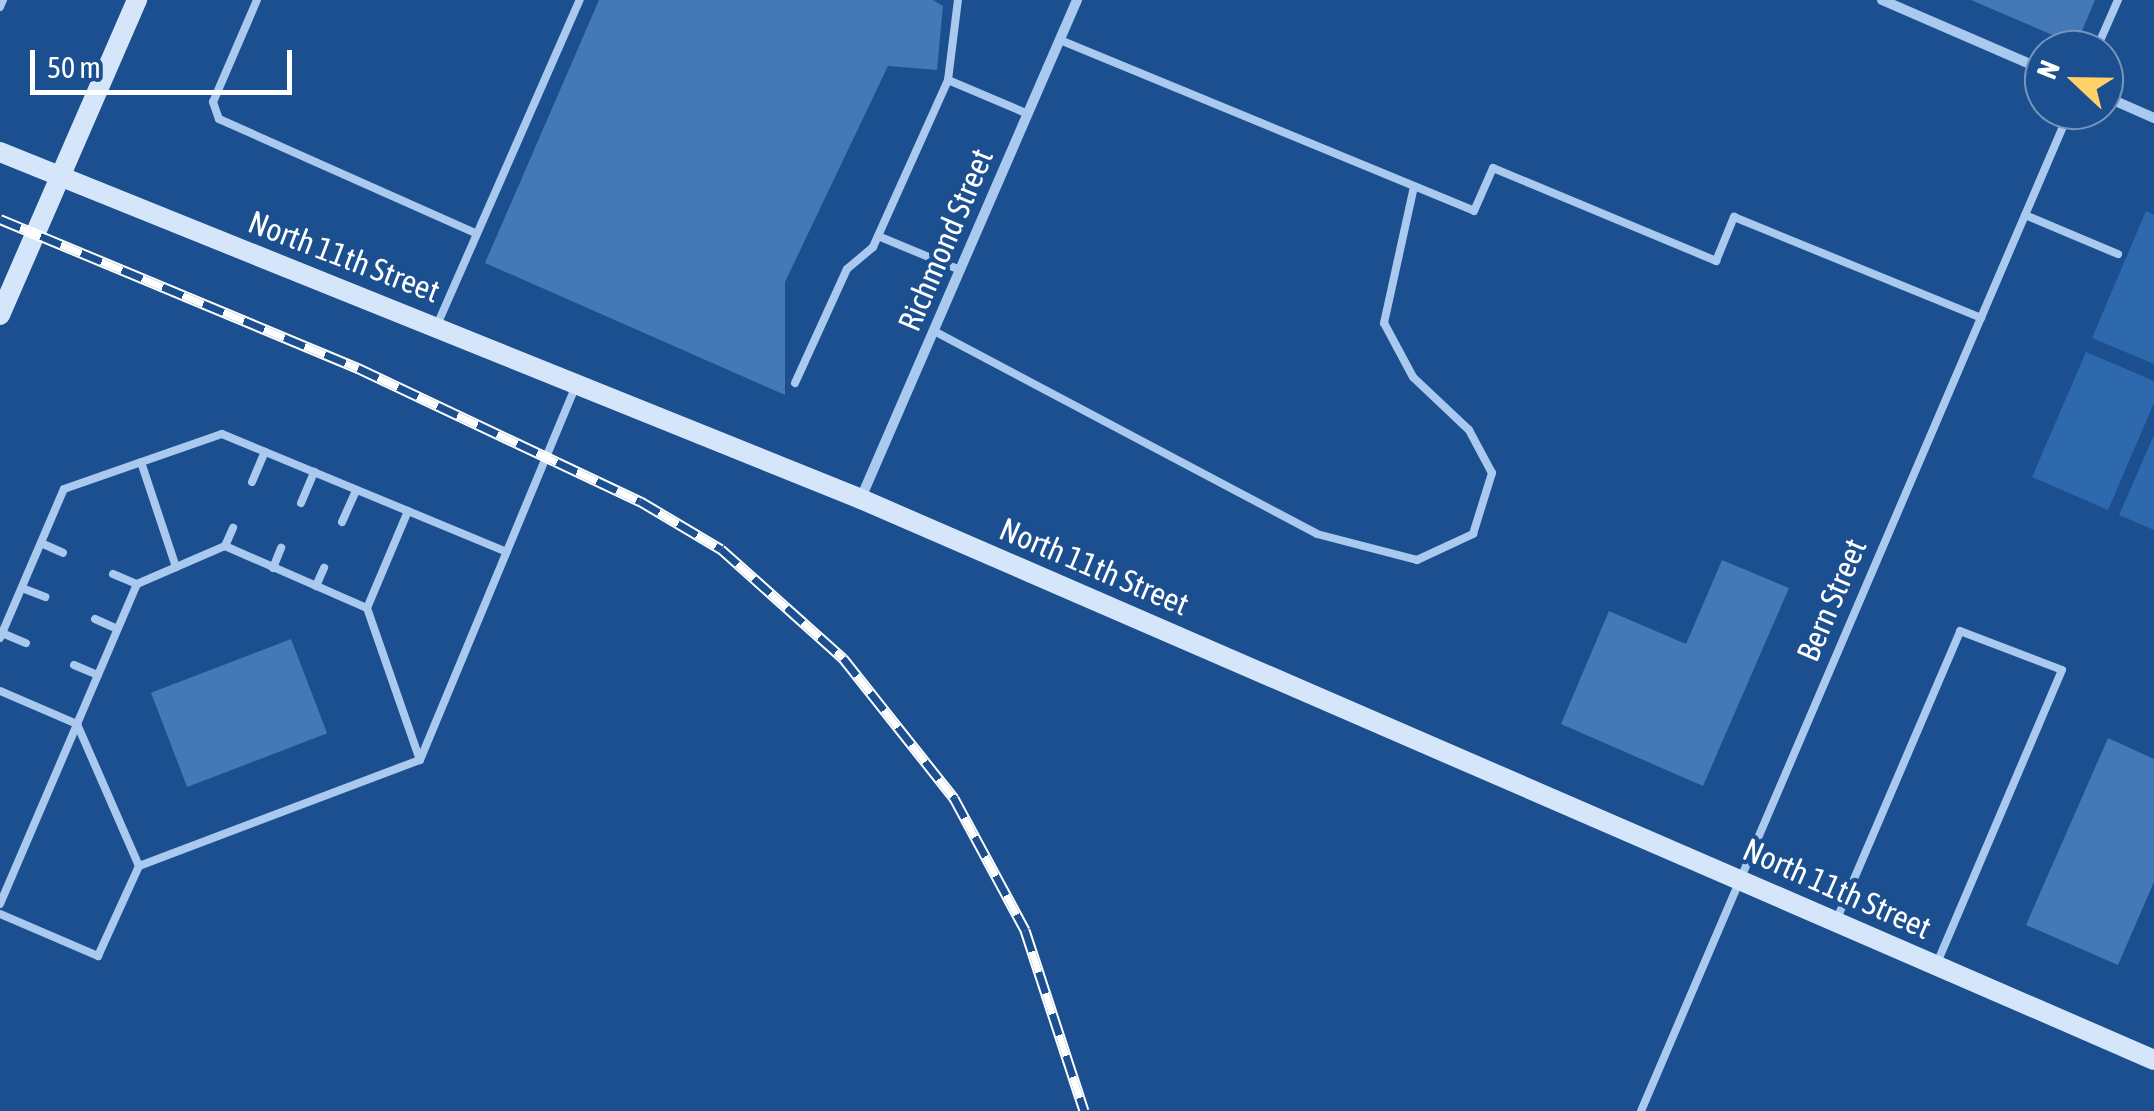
<!DOCTYPE html>
<style>
body{margin:0}
#map{position:relative;width:2154px;height:1111px;overflow:hidden;background:#1b4f8f;font-family:"Asap Condensed",sans-serif}
div>[style]{position:absolute}
.green>*{inset:0;background:#2e69ad}
.building>*{inset:0;background:#4478b7;transform-origin:0 0}
.lane>*{height:8px;margin:-4px;padding:0 4px;transform-origin:4px;border-radius:4px;background:#a9c9ee}
.street>*{height:10px;margin:-5px;padding:0 5px;transform-origin:5px;border-radius:5px;background:#a9c9ee}
.secondary>*{height:20px;margin:-10px;padding:0 10px;transform-origin:10px;border-radius:10px;background:#d6e6fa}
.rail>*{height:11px;margin-top:-5.5px;transform-origin:0;background:repeating-linear-gradient(90deg,#1b4f8f 0 22px,#fff 0 44px);box-sizing:border-box;border-block:2px solid #fff}
span{translate:-50% -50%;white-space:nowrap;text-align:center;line-height:1.15;-webkit-text-stroke:9px #1b4f8f;paint-order:stroke}
.street-label{font-size:32px;color:#fff}
.north{position:absolute;left:2024px;top:30px;width:100px;height:100px;box-sizing:border-box;background:#1b4f8f;border:2px solid #7695bc;border-radius:50%;rotate:292deg;font-size:28px;font-weight:700;line-height:40px;text-align:center;color:#fff}
.north::after{content:'';display:block;margin:auto;width:35px;height:45px;background:#ffd166;clip-path:polygon(50% 0,100% 100%,50% 72%,0 100%)}
.scale{position:absolute;left:30px;top:50px;width:262px;height:45px;box-sizing:border-box;border:5px solid #fff;border-top:0;padding-left:12px;font-size:30px;line-height:35px;white-space:nowrap;color:#fff;-webkit-text-stroke:8px #1b4f8f;paint-order:stroke}
</style>
<div id="map">
<div class="green">
<div style="clip-path:polygon(2146px 211px,2154px 215px,2154px 364px,2092px 338px)"></div>
<div style="clip-path:polygon(2086px 352px,2154px 381px,2154px 403px,2108px 510px,2032px 477px)"></div>
<div style="clip-path:polygon(2154px 435px,2154px 530px,2119px 515px)"></div>
</div>
<div class="building">
<div style="clip-path:polygon(599px 0,933px 0,943px 6px,937px 70px,888px 66px,785px 282px,785px 395px,485px 263px)"></div>
<div style="clip-path:polygon(1971px 0,2095px 0,2076px 45px)"></div>
<div style="clip-path:polygon(1722px 560px,1789px 588px,1703px 786px,1561px 724px,1609px 611px,1686px 644px)"></div>
<div style="left:291px;top:639px;width:101px;height:150px;rotate:69deg"></div>
<div style="clip-path:polygon(2108px 738px,2154px 759px,2154px 882px,2118px 965px,2026px 925px)"></div>
</div>
<div class="lane">
<div style="left:257px;top:0;width:111px;rotate:113.3deg"></div>
<div style="left:213px;top:102px;width:18px;rotate:71deg"></div>
<div style="left:219px;top:119px;width:282px;rotate:24deg"></div>
<div style="left:0;top:7px;width:8px;rotate:-67deg"></div>
<div style="left:1060px;top:40px;width:448px;rotate:22.4deg"></div>
<div style="left:1474px;top:211px;width:47px;rotate:-66.2deg"></div>
<div style="left:1493px;top:168px;width:242px;rotate:22.6deg"></div>
<div style="left:1716px;top:261px;width:48px;rotate:-67.8deg"></div>
<div style="left:1734px;top:217px;width:267px;rotate:22.2deg"></div>
<div style="left:2096px;top:50px;width:55px;rotate:-66.3deg"></div>
<div style="left:948px;top:80px;width:87px;rotate:23deg"></div>
<div style="left:2025px;top:215px;width:101px;rotate:22.8deg"></div>
<div style="left:878px;top:236px;width:89px;rotate:22.5deg"></div>
<div style="left:437px;top:325px;width:355px;rotate:-66.3deg"></div>
<div style="left:934px;top:331px;width:433px;rotate:27.9deg"></div>
<div style="left:1317px;top:534px;width:103px;rotate:14.6deg"></div>
<div style="left:1417px;top:560px;width:62px;rotate:-24.9deg"></div>
<div style="left:1473px;top:534px;width:64px;rotate:-72.7deg"></div>
<div style="left:1492px;top:473px;width:49px;rotate:-118.1deg"></div>
<div style="left:1469px;top:430px;width:77px;rotate:-136.6deg"></div>
<div style="left:1413px;top:377px;width:61px;rotate:-118.2deg"></div>
<div style="left:1384px;top:323px;width:140px;rotate:-77.6deg"></div>
<div style="left:795px;top:383px;width:125px;rotate:-65.5deg"></div>
<div style="left:847px;top:269px;width:34px;rotate:-40deg"></div>
<div style="left:873px;top:247px;width:183px;rotate:-65.8deg"></div>
<div style="left:948px;top:80px;width:81px;rotate:-82.9deg"></div>
<div style="left:141px;top:462px;width:111px;rotate:71.6deg"></div>
<div style="left:252px;top:482px;width:33px;rotate:-67deg"></div>
<div style="left:301px;top:503px;width:34px;rotate:-67deg"></div>
<div style="left:408px;top:511px;width:105px;rotate:112.9deg"></div>
<div style="left:367px;top:608px;width:161px;rotate:70.8deg"></div>
<div style="left:342px;top:522px;width:35px;rotate:-66deg"></div>
<div style="left:41px;top:543px;width:24px;rotate:24deg"></div>
<div style="left:225px;top:546px;width:20px;rotate:-66deg"></div>
<div style="left:273px;top:568px;width:22px;rotate:-68deg"></div>
<div style="left:113px;top:574px;width:26px;rotate:23deg"></div>
<div style="left:316px;top:586px;width:20px;rotate:-66deg"></div>
<div style="left:22px;top:588px;width:25px;rotate:21deg"></div>
<div style="left:95px;top:619px;width:24px;rotate:24deg"></div>
<div style="left:2px;top:633px;width:26px;rotate:23deg"></div>
<div style="left:0;top:638px;width:162px;rotate:-66.8deg"></div>
<div style="left:64px;top:489px;width:167px;rotate:-19.2deg"></div>
<div style="left:222px;top:434px;width:308px;rotate:22.5deg"></div>
<div style="left:74px;top:665px;width:26px;rotate:23deg"></div>
<div style="left:0;top:691px;width:84px;rotate:23.2deg"></div>
<div style="left:77px;top:724px;width:152px;rotate:-66.8deg"></div>
<div style="left:137px;top:584px;width:96px;rotate:-23.4deg"></div>
<div style="left:225px;top:546px;width:155px;rotate:23.6deg"></div>
<div style="left:0;top:904px;width:196px;rotate:-66.8deg"></div>
<div style="left:77px;top:724px;width:155px;rotate:66.4deg"></div>
<div style="left:139px;top:866px;width:300px;rotate:-20.7deg"></div>
<div style="left:420px;top:760px;width:406px;rotate:-67.4deg"></div>
<div style="left:0;top:914px;width:107px;rotate:23.2deg"></div>
<div style="left:98px;top:956px;width:99px;rotate:-65.5deg"></div>
<div style="left:1836px;top:921px;width:315px;rotate:-66.8deg"></div>
<div style="left:1960px;top:631px;width:109px;rotate:20.9deg"></div>
<div style="left:2062px;top:670px;width:321px;rotate:113.1deg"></div>
<div style="left:1641px;top:1111px;width:1089px;rotate:-66.8deg"></div>
</div>
<div class="street">
<div style="left:1882px;top:0;width:176px;rotate:23.4deg"></div>
<div style="left:2104px;top:96px;width:55px;rotate:23.7deg"></div>
<div style="left:861px;top:498px;width:543px;rotate:-66.55deg"></div>
</div>
<div class="secondary">
<div style="left:0;top:152px;width:928px;rotate:21.95deg"></div>
<div style="left:861px;top:499px;width:1409px;rotate:23.45deg"></div>
<div style="left:0;top:315px;width:344px;rotate:-66.5deg"></div>
</div>
<div class="rail">
<div style="left:0;top:219px;width:388px;rotate:22.6deg"></div>
<div style="left:358px;top:368px;width:312px;rotate:25.3deg"></div>
<div style="left:640px;top:501px;width:94px;rotate:30.7deg"></div>
<div style="left:721px;top:549px;width:164px;rotate:41.8deg"></div>
<div style="left:843px;top:658px;width:179px;rotate:51.6deg"></div>
<div style="left:954px;top:798px;width:150px;rotate:61.7deg"></div>
<div style="left:1025px;top:930px;width:190px;rotate:71.9deg"></div>
</div>
<div class="street-label">
<span style="left:946px;top:240px;rotate:-67deg">Richmond Street</span>
<span style="left:344px;top:257px;rotate:21deg">North 11th Street</span>
<span style="left:1094px;top:567px;rotate:23deg">North 11th Street</span>
<span style="left:1832px;top:600px;rotate:-67deg">Bern Street</span>
<span style="left:1837px;top:889px;rotate:24deg">North 11th Street</span>
</div>
<div class="north">N</div>
<div class="scale">50 m</div>
</div>
